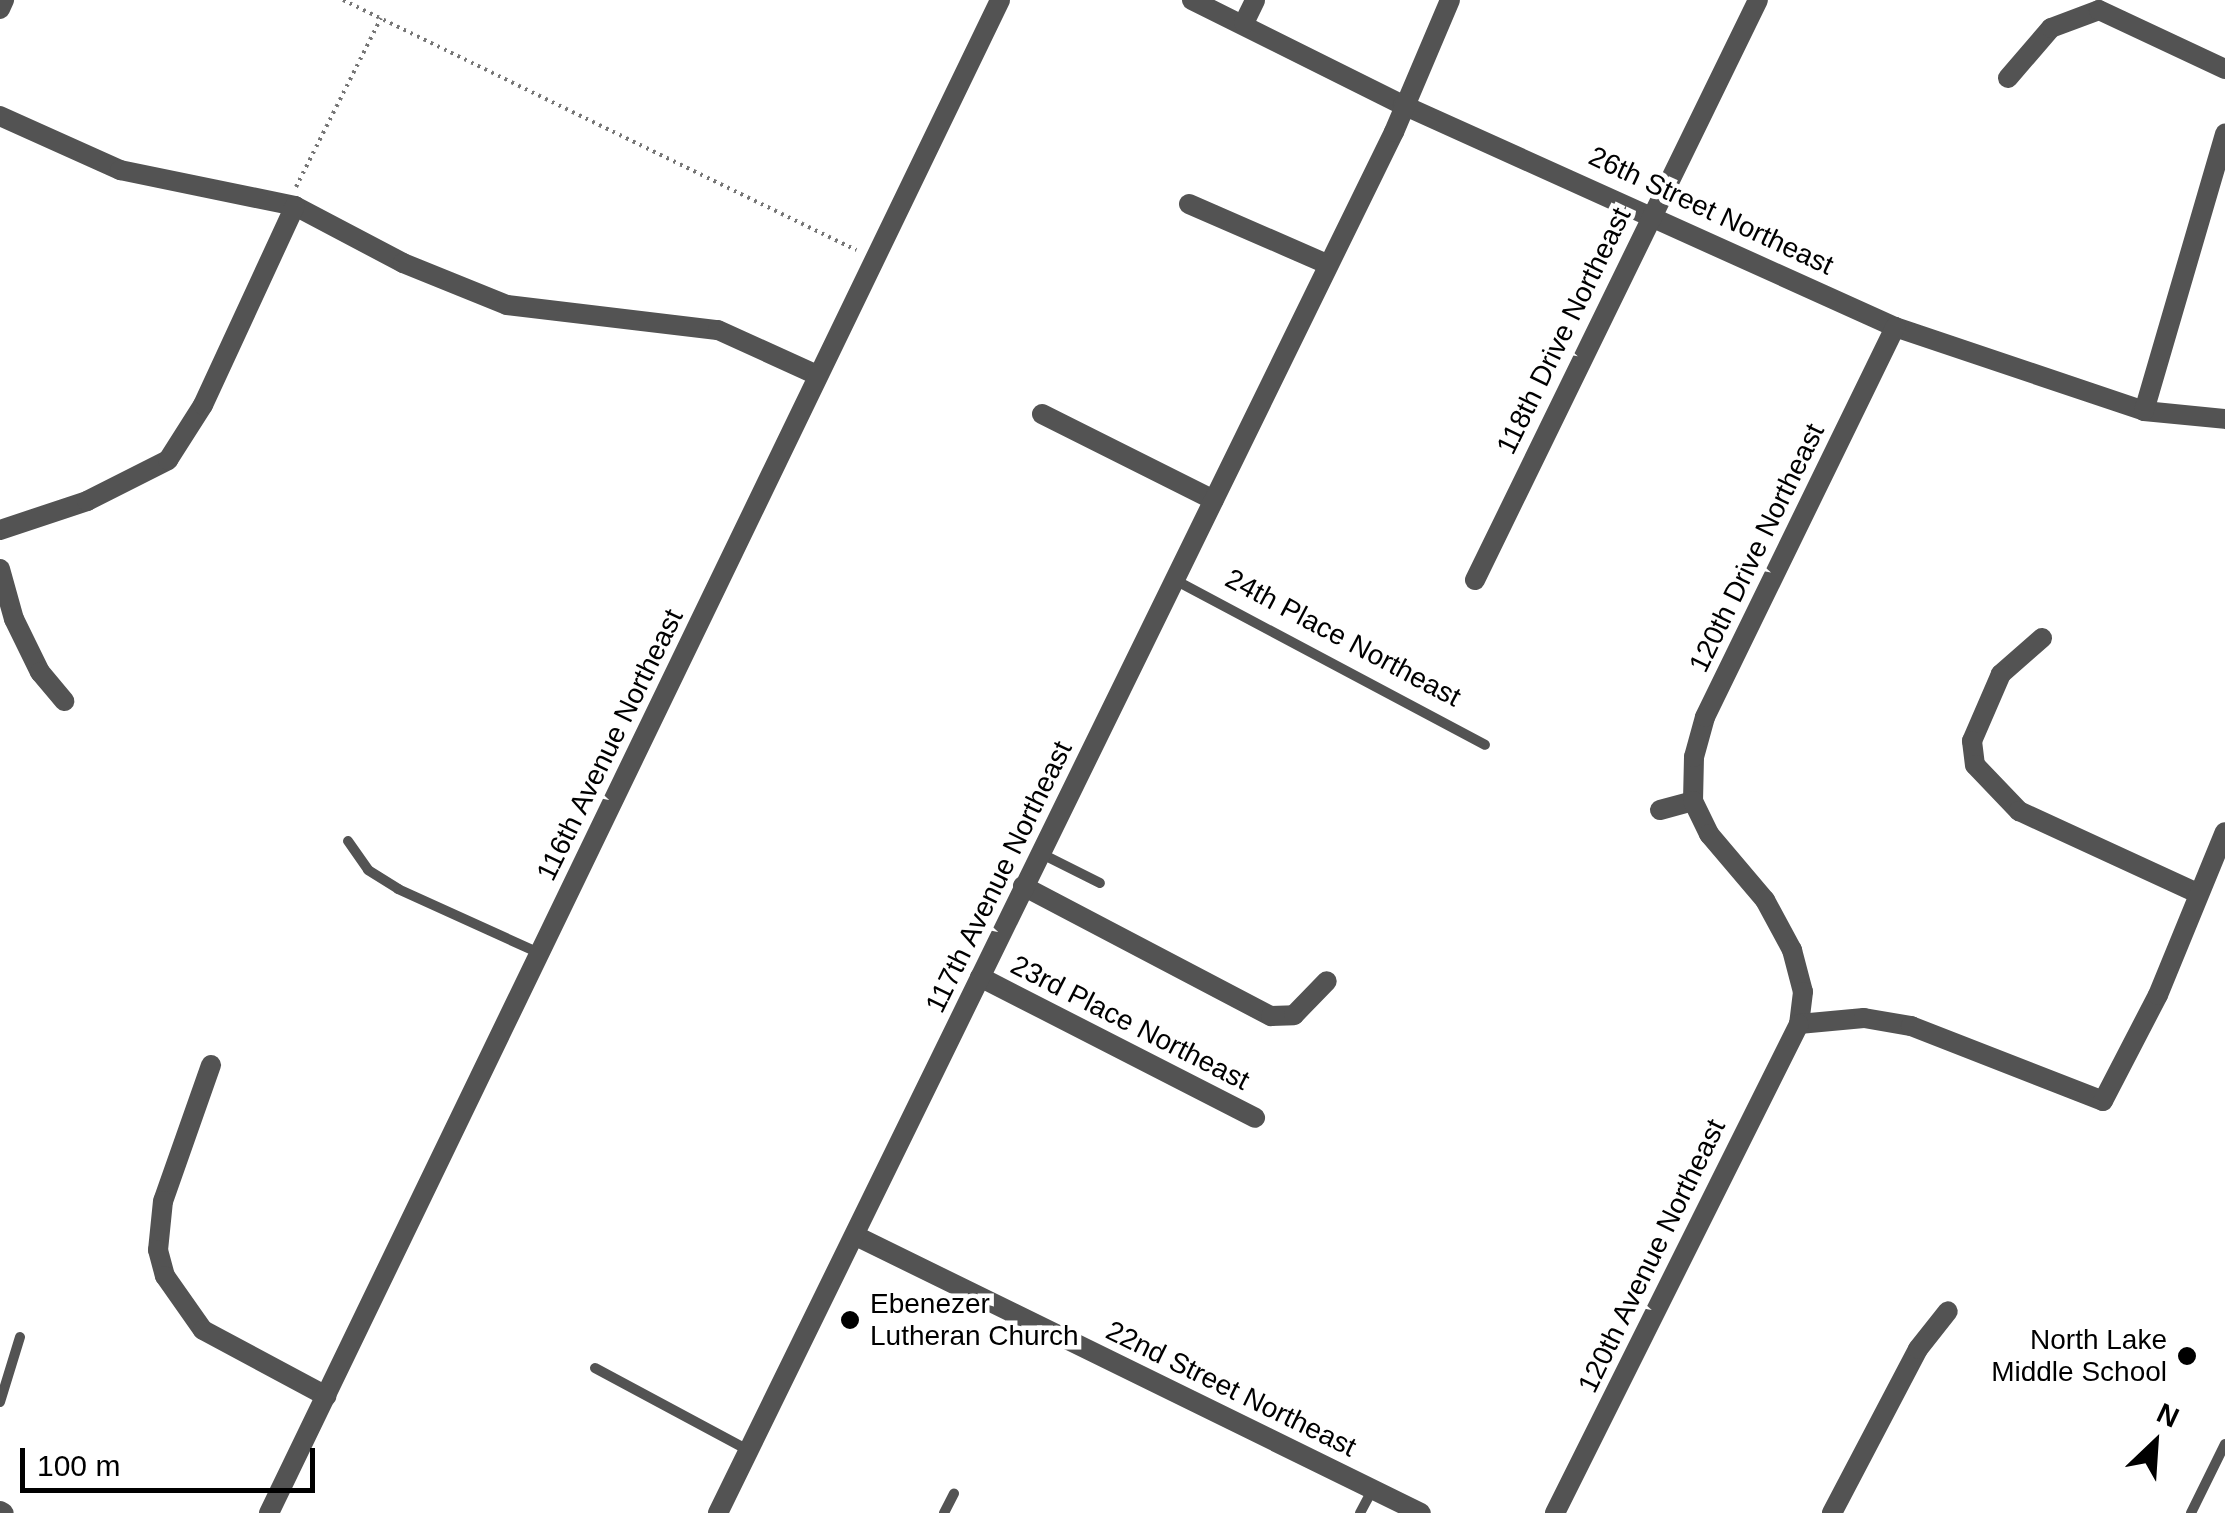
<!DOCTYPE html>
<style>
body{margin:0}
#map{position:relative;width:2225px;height:1513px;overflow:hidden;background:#fff;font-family:Arial,sans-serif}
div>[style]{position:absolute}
.path>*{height:4px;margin-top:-2px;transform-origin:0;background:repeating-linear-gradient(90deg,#757575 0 2.5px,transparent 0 7.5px)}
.service>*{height:10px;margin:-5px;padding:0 5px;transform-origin:5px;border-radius:5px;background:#535353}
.minor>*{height:20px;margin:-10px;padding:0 10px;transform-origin:10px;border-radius:10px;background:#535353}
.tertiary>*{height:20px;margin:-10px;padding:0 10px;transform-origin:10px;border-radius:10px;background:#535353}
.dots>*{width:28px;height:28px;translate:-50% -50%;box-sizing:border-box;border:5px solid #fff;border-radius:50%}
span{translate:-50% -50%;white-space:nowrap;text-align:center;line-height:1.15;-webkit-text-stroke:9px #fff;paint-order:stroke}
.street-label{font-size:28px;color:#000}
.poi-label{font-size:28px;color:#000}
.left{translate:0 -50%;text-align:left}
.right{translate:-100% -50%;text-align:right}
.north{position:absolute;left:2105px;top:1393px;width:100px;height:100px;-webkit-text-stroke:8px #fff;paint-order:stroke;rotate:25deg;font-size:28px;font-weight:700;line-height:40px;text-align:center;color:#000}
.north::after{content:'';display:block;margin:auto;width:35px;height:45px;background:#000;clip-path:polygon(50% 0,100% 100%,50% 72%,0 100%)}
.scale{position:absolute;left:20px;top:1448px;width:295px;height:45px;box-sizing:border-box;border:5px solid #000;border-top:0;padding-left:12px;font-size:30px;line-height:35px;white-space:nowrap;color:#000;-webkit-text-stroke:8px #fff;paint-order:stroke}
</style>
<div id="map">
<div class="path">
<div style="left:343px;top:0;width:571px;rotate:25.98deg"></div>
<div style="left:296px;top:187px;width:189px;rotate:-63.3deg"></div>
</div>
<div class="service">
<div style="left:1175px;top:580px;width:351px;rotate:28deg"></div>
<div style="left:348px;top:841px;width:35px;rotate:55deg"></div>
<div style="left:368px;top:870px;width:36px;rotate:32deg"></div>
<div style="left:398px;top:889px;width:155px;rotate:24.4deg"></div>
<div style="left:1040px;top:853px;width:67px;rotate:26.6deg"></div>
<div style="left:595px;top:1368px;width:174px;rotate:28.2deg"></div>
<div style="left:0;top:1402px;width:68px;rotate:-72.9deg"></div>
<div style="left:944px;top:1513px;width:22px;rotate:-63deg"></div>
<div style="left:1360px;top:1513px;width:26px;rotate:-62deg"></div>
<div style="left:2191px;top:1513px;width:77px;rotate:-63.8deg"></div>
</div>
<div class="minor">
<div style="left:1192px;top:0;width:236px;rotate:26.5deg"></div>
<div style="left:1403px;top:105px;width:540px;rotate:24.29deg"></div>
<div style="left:1895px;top:327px;width:263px;rotate:18.6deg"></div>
<div style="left:2144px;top:411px;width:81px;rotate:5.6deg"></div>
<div style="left:0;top:9px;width:10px;rotate:-66deg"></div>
<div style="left:1244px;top:23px;width:25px;rotate:-64deg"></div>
<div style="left:2008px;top:78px;width:66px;rotate:-49.3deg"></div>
<div style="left:2051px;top:28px;width:51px;rotate:-20.6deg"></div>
<div style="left:2099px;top:10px;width:139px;rotate:25.1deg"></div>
<div style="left:0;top:116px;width:132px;rotate:24.2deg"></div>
<div style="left:120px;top:170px;width:179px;rotate:11.6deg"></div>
<div style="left:295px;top:206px;width:122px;rotate:27.8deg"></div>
<div style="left:403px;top:263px;width:112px;rotate:22deg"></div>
<div style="left:507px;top:305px;width:212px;rotate:6.8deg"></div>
<div style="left:718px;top:330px;width:109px;rotate:24.4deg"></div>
<div style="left:1189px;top:204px;width:150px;rotate:23.5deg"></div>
<div style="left:2144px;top:411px;width:289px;rotate:-73.7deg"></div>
<div style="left:1042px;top:414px;width:192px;rotate:26.6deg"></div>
<div style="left:0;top:530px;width:92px;rotate:-18.4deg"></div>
<div style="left:87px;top:501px;width:91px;rotate:-26.8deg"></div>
<div style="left:168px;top:460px;width:65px;rotate:-57.5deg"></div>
<div style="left:203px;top:405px;width:219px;rotate:-65.2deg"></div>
<div style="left:0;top:569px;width:52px;rotate:74.4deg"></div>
<div style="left:14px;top:619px;width:59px;rotate:63.9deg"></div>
<div style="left:40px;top:672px;width:38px;rotate:50deg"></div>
<div style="left:1475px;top:580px;width:645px;rotate:-63.99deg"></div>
<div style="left:2042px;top:638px;width:55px;rotate:138.7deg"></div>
<div style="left:2001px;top:674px;width:73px;rotate:113.4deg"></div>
<div style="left:1972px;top:741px;width:24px;rotate:83deg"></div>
<div style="left:1975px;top:765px;width:64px;rotate:46.3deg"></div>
<div style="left:2019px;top:811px;width:194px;rotate:24.7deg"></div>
<div style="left:1693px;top:801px;width:44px;rotate:-88.7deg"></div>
<div style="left:1694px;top:757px;width:41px;rotate:-74.6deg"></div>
<div style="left:1705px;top:717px;width:434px;rotate:-64deg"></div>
<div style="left:1660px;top:810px;width:34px;rotate:-15deg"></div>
<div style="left:1693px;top:801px;width:37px;rotate:64deg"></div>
<div style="left:1709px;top:834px;width:87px;rotate:49.7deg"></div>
<div style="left:1765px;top:900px;width:57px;rotate:61.6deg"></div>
<div style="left:1792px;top:950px;width:43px;rotate:75.3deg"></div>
<div style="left:1803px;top:992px;width:32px;rotate:97deg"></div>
<div style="left:1799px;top:1024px;width:65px;rotate:-5.3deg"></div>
<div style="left:1864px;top:1018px;width:48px;rotate:9.7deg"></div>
<div style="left:1911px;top:1026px;width:206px;rotate:21.3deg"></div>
<div style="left:2103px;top:1101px;width:119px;rotate:-62.6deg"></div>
<div style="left:2158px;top:995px;width:176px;rotate:-67.7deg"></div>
<div style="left:1023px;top:886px;width:280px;rotate:27.7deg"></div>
<div style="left:1271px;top:1016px;width:23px;rotate:-2deg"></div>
<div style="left:1294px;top:1015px;width:47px;rotate:-45.9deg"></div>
<div style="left:980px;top:977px;width:309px;rotate:27.1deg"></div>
<div style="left:211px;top:1065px;width:144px;rotate:109.4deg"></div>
<div style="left:163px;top:1201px;width:49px;rotate:95.8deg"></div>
<div style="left:158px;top:1250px;width:27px;rotate:75deg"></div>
<div style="left:165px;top:1276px;width:66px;rotate:54.9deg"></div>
<div style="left:203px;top:1330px;width:140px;rotate:28.2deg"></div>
<div style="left:856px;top:1236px;width:629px;rotate:26.12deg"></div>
<div style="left:269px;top:1513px;width:1680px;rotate:-64.21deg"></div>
<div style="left:718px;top:1513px;width:1538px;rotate:-63.92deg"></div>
<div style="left:1394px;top:132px;width:143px;rotate:-67deg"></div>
<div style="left:1555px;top:1513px;width:546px;rotate:-63.48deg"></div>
<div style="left:1832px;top:1513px;width:185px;rotate:-62.3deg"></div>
<div style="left:1918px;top:1349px;width:48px;rotate:-51.7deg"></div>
</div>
<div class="tertiary">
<div style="left:0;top:1511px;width:4px;rotate:27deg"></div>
</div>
<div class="dots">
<div style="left:850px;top:1320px;background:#000"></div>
<div style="left:2187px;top:1356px;background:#000"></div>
</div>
<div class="street-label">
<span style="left:1711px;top:211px;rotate:25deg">26th Street Northeast</span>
<span style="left:1564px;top:331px;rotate:-64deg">118th Drive Northeast</span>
<span style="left:1757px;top:548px;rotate:-64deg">120th Drive Northeast</span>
<span style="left:1343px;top:638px;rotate:28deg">24th Place Northeast</span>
<span style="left:610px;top:745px;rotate:-64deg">116th Avenue Northeast</span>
<span style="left:999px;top:877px;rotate:-64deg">117th Avenue Northeast</span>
<span style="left:1130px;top:1023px;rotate:27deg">23rd Place Northeast</span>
<span style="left:1652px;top:1256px;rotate:-64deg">120th Avenue Northeast</span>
<span style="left:1231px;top:1389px;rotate:26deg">22nd Street Northeast</span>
</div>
<div class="poi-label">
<span class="left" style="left:870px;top:1320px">Ebenezer<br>Lutheran Church</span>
<span class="right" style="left:2167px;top:1356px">North Lake<br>Middle School</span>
</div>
<div class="north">N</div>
<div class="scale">100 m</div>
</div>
